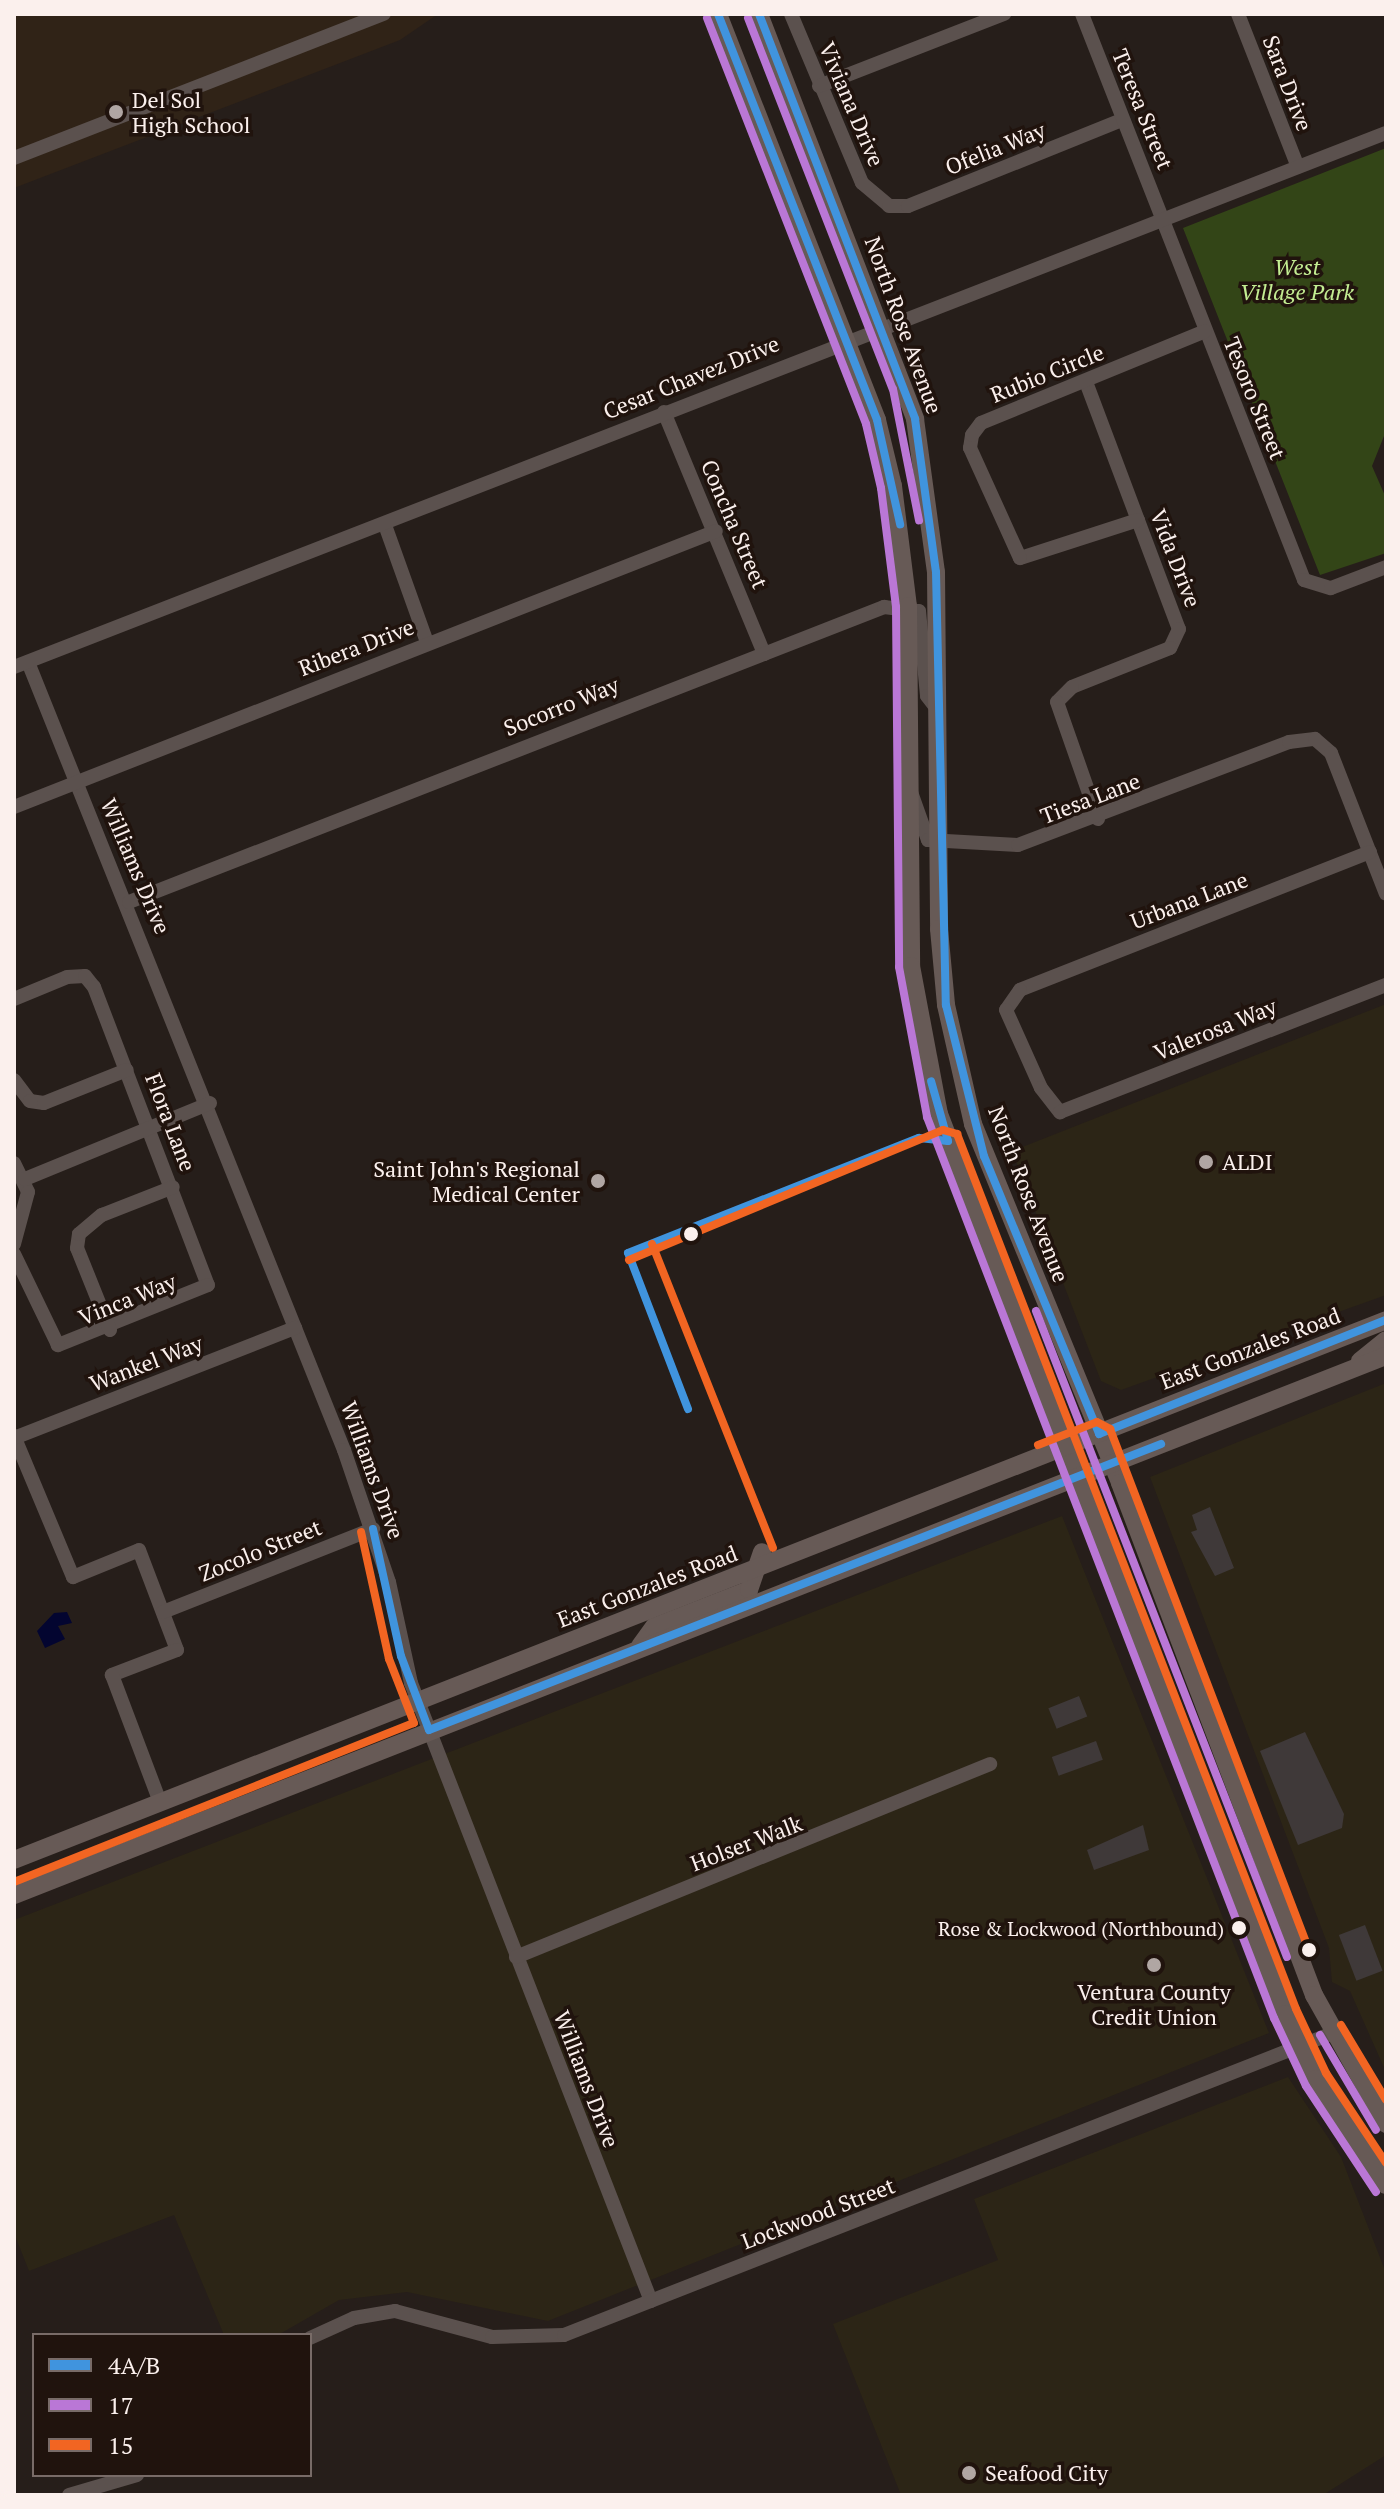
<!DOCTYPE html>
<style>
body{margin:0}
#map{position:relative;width:1400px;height:2509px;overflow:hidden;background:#261e1a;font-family:"PT Serif",serif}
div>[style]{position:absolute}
.commercial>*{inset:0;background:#2c2516}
.education>*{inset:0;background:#302317}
.green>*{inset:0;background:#334517}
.water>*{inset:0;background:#030530}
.building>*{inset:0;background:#3f3939;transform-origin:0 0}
.minor>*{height:14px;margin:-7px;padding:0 7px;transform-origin:7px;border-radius:7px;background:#5b514e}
.major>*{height:18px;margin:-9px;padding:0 9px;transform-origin:9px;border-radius:9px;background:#675a56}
.bus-1>*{height:8px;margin:-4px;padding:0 4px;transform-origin:4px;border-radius:4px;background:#4094de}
.bus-2>*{height:8px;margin:-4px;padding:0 4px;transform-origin:4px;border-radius:4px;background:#ba77d6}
.bus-3>*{height:8px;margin:-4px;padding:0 4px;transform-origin:4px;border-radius:4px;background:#f26522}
.dots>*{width:22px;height:22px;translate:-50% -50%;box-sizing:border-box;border:4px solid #20130d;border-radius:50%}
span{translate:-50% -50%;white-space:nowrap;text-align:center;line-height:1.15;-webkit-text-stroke:7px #20130d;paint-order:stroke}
.bus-label{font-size:20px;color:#fbf0ed}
.right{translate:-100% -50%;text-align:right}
.street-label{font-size:22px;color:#fbf0ed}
.poi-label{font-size:22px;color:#fbf0ed}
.left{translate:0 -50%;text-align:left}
.park-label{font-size:22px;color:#c3ed92;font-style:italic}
.frame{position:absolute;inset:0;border:16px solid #fbf0ed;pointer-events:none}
.legend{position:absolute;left:32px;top:2333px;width:280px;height:144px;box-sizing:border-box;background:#20130d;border:2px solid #786b67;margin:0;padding:10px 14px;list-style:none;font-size:24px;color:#fbf0ed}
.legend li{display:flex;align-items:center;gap:16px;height:40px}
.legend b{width:40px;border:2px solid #786b67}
</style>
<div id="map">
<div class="commercial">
<div style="clip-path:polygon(1386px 1004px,1386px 1295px,1121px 1390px,1101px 1381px,1012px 1151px)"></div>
<div style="clip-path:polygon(1386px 1383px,1386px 2072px,1350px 1991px,1332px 1982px,1329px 1948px,1150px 1477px)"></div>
<div style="clip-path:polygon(1062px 1516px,1269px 2033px,548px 2321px,407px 2292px,339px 2300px,278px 2335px,224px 2335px,174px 2215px,29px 2271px,14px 2233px,14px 1920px)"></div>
<div style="clip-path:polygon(1288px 2077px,1341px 2157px,1386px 2273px,1386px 2455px,1323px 2495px,901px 2495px,833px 2324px,998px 2260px,974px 2199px)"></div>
</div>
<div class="education">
<div style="clip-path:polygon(14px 14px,438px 14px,400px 40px,14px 188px)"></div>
</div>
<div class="green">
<div style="clip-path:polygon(1386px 148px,1386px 431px,1372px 466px,1386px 498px,1386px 553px,1320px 575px,1183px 228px)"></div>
</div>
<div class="water">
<div style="clip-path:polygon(67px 1612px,72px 1623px,58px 1626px,65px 1639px,45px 1648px,37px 1631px,54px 1613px)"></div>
</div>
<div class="building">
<div style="clip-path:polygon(1210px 1507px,1234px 1568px,1215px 1576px,1191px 1532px,1197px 1530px,1192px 1515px)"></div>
<div style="left:1079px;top:1696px;width:22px;height:33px;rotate:68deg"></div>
<div style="clip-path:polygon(1305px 1732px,1344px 1814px,1342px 1828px,1298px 1845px,1260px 1751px)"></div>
<div style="left:1096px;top:1741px;width:20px;height:47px;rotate:70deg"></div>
<div style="clip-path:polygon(1143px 1825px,1149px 1850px,1094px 1870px,1087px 1850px)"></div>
<div style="left:1365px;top:1925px;width:49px;height:28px;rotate:69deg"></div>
</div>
<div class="minor">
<div style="left:791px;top:14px;width:183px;rotate:67.2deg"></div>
<div style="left:862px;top:183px;width:35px;rotate:40deg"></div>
<div style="left:889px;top:206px;width:19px"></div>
<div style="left:908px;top:206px;width:231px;rotate:-21.9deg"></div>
<div style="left:1082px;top:14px;width:608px;rotate:68.58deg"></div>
<div style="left:1304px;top:580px;width:28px;rotate:17deg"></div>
<div style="left:1331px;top:588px;width:59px;rotate:-20.9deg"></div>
<div style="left:1238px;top:14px;width:164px;rotate:68.6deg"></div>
<div style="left:819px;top:86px;width:199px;rotate:-21.3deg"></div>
<div style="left:14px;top:158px;width:397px;rotate:-21.3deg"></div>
<div style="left:1086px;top:382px;width:264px;rotate:69.4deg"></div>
<div style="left:1179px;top:629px;width:21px;rotate:115deg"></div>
<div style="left:1170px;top:648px;width:105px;rotate:158.3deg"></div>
<div style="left:1072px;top:687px;width:21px;rotate:135deg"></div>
<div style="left:1057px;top:702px;width:124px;rotate:70.7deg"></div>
<div style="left:664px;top:412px;width:262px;rotate:67.5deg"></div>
<div style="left:1138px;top:520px;width:124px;rotate:162.1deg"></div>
<div style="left:1020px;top:558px;width:121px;rotate:-114.4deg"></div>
<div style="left:970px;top:448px;width:13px;rotate:-81deg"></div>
<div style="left:972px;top:435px;width:15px;rotate:-53deg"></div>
<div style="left:981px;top:423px;width:242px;rotate:-22.3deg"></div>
<div style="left:385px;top:525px;width:124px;rotate:70.3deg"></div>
<div style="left:28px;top:662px;width:849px;rotate:68.15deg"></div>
<div style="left:344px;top:1450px;width:139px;rotate:71.2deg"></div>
<div style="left:389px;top:1582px;width:103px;rotate:77.7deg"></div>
<div style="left:411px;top:1683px;width:663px;rotate:68.78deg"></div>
<div style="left:14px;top:667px;width:1472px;rotate:-21.27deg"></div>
<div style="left:911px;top:792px;width:51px;rotate:70.5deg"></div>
<div style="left:928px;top:840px;width:90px;rotate:3.2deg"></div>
<div style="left:1018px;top:845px;width:290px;rotate:-20.8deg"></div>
<div style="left:1289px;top:742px;width:26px;rotate:-7deg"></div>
<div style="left:1315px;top:739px;width:21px;rotate:41deg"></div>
<div style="left:1331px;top:753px;width:151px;rotate:68.7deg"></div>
<div style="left:14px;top:807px;width:754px;rotate:-21.46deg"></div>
<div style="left:1370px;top:852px;width:376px;rotate:158.5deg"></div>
<div style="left:1020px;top:990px;width:24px;rotate:125deg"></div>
<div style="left:1006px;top:1010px;width:85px;rotate:65.8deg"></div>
<div style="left:1041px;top:1088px;width:31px;rotate:52deg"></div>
<div style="left:1060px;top:1112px;width:350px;rotate:-21.3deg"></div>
<div style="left:129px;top:902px;width:811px;rotate:-21.34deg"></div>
<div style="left:884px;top:607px;width:35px;rotate:7deg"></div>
<div style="left:919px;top:611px;width:85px;rotate:84.6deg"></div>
<div style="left:927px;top:696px;width:16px;rotate:52deg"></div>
<div style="left:14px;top:999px;width:57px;rotate:-22.5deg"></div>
<div style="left:67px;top:977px;width:18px;rotate:-3deg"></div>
<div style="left:85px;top:976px;width:14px;rotate:51deg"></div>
<div style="left:94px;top:987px;width:319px;rotate:69.1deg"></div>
<div style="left:208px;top:1285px;width:162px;rotate:158.2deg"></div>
<div style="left:58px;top:1345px;width:101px;rotate:-115.8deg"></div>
<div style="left:14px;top:1080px;width:26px;rotate:53deg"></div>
<div style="left:30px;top:1101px;width:14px;rotate:8deg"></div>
<div style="left:44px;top:1103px;width:89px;rotate:-21.7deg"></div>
<div style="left:14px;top:1163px;width:32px;rotate:64deg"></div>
<div style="left:28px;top:1192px;width:54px;rotate:105.1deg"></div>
<div style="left:25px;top:1179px;width:200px;rotate:-22.3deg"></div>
<div style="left:110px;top:1330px;width:88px;rotate:-111.9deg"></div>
<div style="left:77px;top:1248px;width:14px;rotate:-82deg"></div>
<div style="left:79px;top:1234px;width:30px;rotate:-40deg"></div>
<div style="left:102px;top:1215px;width:76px;rotate:-21.5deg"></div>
<div style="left:14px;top:1436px;width:153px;rotate:67.3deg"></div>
<div style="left:73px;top:1577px;width:71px;rotate:-22.2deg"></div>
<div style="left:139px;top:1550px;width:107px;rotate:69.2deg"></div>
<div style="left:177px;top:1650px;width:70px;rotate:159deg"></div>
<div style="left:112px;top:1675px;width:136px;rotate:69.3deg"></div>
<div style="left:14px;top:1438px;width:302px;rotate:-21.4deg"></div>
<div style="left:163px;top:1612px;width:226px;rotate:-21.6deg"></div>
<div style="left:516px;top:1957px;width:512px;rotate:-22.15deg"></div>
<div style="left:310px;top:2338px;width:48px;rotate:-24.4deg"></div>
<div style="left:354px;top:2318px;width:42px;rotate:-9.7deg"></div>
<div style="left:395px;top:2311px;width:100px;rotate:15deg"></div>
<div style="left:492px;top:2337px;width:72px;rotate:-1.6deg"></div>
<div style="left:564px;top:2335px;width:826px;rotate:-21.44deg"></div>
<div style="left:69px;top:2495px;width:71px;rotate:-16.4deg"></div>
</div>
<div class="major">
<div style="left:718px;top:14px;width:436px;rotate:68.6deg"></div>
<div style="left:877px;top:420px;width:68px;rotate:76.4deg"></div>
<div style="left:893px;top:486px;width:121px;rotate:82.9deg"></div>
<div style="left:908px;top:606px;width:360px;rotate:89.5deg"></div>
<div style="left:911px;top:966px;width:151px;rotate:79.3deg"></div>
<div style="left:939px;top:1114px;width:964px;rotate:68.97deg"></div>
<div style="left:1285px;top:2014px;width:72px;rotate:64.5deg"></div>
<div style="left:1316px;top:2079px;width:127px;rotate:56.6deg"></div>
<div style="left:759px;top:14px;width:434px;rotate:68.9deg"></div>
<div style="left:915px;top:419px;width:154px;rotate:82.2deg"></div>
<div style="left:936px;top:572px;width:357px;rotate:89.5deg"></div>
<div style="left:939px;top:929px;width:76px;rotate:84.7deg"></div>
<div style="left:946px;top:1005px;width:122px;rotate:77.2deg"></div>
<div style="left:973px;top:1124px;width:388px;rotate:67.7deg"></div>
<div style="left:1120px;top:1483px;width:548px;rotate:69.25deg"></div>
<div style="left:1314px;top:1995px;width:148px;rotate:60.8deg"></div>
<div style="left:1360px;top:1361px;width:33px;rotate:-39deg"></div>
<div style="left:640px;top:1646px;width:24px;rotate:-54deg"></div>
<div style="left:654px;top:1627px;width:102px;rotate:-21.3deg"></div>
<div style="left:749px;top:1590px;width:40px;rotate:-71.1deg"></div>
<div style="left:14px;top:1860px;width:1474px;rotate:-21.48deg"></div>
<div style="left:14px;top:1895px;width:1474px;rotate:-21.45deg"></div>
</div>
<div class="bus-1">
<div style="left:718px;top:14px;width:436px;rotate:68.6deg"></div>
<div style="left:877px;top:420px;width:107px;rotate:77.5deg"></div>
<div style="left:759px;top:14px;width:434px;rotate:68.9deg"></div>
<div style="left:915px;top:419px;width:154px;rotate:82.2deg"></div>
<div style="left:936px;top:572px;width:433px;rotate:88.7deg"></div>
<div style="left:946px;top:1005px;width:156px;rotate:75.9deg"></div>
<div style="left:984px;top:1156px;width:301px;rotate:67.5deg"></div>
<div style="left:1099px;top:1434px;width:309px;rotate:-21.7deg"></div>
<div style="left:688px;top:1409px;width:167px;rotate:-111deg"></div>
<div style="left:628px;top:1253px;width:313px;rotate:-21.6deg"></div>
<div style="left:919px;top:1138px;width:29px;rotate:6deg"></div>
<div style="left:948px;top:1141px;width:62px;rotate:-105.8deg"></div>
<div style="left:373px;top:1529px;width:130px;rotate:77.6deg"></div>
<div style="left:401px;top:1656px;width:79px;rotate:69.3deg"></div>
<div style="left:429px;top:1730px;width:786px;rotate:-21.34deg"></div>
</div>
<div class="bus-2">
<div style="left:707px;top:18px;width:436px;rotate:68.6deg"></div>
<div style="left:866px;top:424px;width:66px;rotate:76.8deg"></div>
<div style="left:881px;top:488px;width:120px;rotate:82.8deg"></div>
<div style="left:896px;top:607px;width:360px;rotate:89.5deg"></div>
<div style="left:899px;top:967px;width:153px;rotate:79.4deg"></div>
<div style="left:927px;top:1117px;width:966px;rotate:68.94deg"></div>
<div style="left:1274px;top:2018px;width:75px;rotate:64.8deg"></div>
<div style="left:1306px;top:2086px;width:127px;rotate:56.6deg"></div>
<div style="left:748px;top:18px;width:398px;rotate:68.7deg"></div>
<div style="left:893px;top:389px;width:134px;rotate:78.8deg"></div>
<div style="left:1036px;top:1311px;width:693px;rotate:68.77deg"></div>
<div style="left:1320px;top:2035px;width:110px;rotate:59.5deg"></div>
</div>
<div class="bus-3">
<div style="left:652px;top:1244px;width:327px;rotate:68.3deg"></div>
<div style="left:629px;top:1260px;width:340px;rotate:-22.5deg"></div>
<div style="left:943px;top:1130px;width:15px;rotate:16deg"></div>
<div style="left:957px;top:1134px;width:938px;rotate:68.82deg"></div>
<div style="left:1296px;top:2009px;width:71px;rotate:64.9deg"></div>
<div style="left:1326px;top:2073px;width:108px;rotate:56.3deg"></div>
<div style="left:1038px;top:1445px;width:63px;rotate:-21.3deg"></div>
<div style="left:1097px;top:1422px;width:15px;rotate:28deg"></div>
<div style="left:1110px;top:1429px;width:558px;rotate:69.1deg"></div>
<div style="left:14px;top:1882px;width:430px;rotate:-21.7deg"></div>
<div style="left:414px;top:1723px;width:69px;rotate:-111.3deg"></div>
<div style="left:389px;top:1659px;width:130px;rotate:-102.4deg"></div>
<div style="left:1341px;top:2025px;width:87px;rotate:59deg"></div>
</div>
<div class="dots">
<div style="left:116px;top:112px;background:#b0a6a3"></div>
<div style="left:1206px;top:1162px;background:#b0a6a3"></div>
<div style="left:598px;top:1181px;background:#b0a6a3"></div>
<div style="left:691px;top:1234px;background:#fbf0ed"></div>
<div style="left:1239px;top:1928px;background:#fbf0ed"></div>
<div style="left:1309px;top:1950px;background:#fbf0ed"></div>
<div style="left:1154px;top:1965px;background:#b0a6a3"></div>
<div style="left:969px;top:2473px;background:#b0a6a3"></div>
</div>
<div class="bus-label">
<span class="right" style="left:1224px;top:1928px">Rose &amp; Lockwood (Northbound)</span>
</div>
<div class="street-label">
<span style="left:1288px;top:83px;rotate:69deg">Sara Drive</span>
<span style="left:852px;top:104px;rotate:67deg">Viviana Drive</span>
<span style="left:1143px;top:109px;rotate:68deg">Teresa Street</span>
<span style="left:995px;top:148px;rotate:-22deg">Ofelia Way</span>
<span style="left:904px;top:325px;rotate:70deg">North Rose Avenue</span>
<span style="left:1047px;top:373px;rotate:-22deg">Rubio Circle</span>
<span style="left:691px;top:377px;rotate:-22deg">Cesar Chavez Drive</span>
<span style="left:1255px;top:398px;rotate:68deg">Tesoro Street</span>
<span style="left:735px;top:524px;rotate:67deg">Concha Street</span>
<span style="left:1176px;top:558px;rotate:69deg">Vida Drive</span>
<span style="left:356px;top:647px;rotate:-21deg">Ribera Drive</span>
<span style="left:561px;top:706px;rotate:-22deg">Socorro Way</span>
<span style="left:1090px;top:798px;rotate:-21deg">Tiesa Lane</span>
<span style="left:136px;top:866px;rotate:67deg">Williams Drive</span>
<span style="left:1189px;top:900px;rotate:-21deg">Urbana Lane</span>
<span style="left:1215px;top:1029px;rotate:-22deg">Valerosa Way</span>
<span style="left:171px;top:1122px;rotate:69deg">Flora Lane</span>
<span style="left:1029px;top:1194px;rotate:69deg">North Rose Avenue</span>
<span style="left:127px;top:1299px;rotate:-22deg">Vinca Way</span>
<span style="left:1250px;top:1348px;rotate:-21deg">East Gonzales Road</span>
<span style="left:146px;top:1363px;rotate:-21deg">Wankel Way</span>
<span style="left:373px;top:1470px;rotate:70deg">Williams Drive</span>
<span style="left:260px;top:1550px;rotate:-22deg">Zocolo Street</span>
<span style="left:647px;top:1586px;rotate:-21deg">East Gonzales Road</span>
<span style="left:746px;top:1843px;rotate:-21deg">Holser Walk</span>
<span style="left:587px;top:2079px;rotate:69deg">Williams Drive</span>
<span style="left:818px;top:2213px;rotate:-21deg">Lockwood Street</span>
</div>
<div class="poi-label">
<span class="left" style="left:132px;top:112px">Del Sol<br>High School</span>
<span class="left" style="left:1222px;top:1162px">ALDI</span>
<span class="right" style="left:580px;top:1181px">Saint John's Regional<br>Medical Center</span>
<span style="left:1154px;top:2004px">Ventura County<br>Credit Union</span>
<span class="left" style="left:985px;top:2473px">Seafood City</span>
</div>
<div class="park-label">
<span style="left:1297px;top:279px">West<br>Village Park</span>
</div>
<div class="frame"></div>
<ul class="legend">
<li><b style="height:10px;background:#4094de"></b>4A/B</li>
<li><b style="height:10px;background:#ba77d6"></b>17</li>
<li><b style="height:10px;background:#f26522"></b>15</li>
</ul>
</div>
